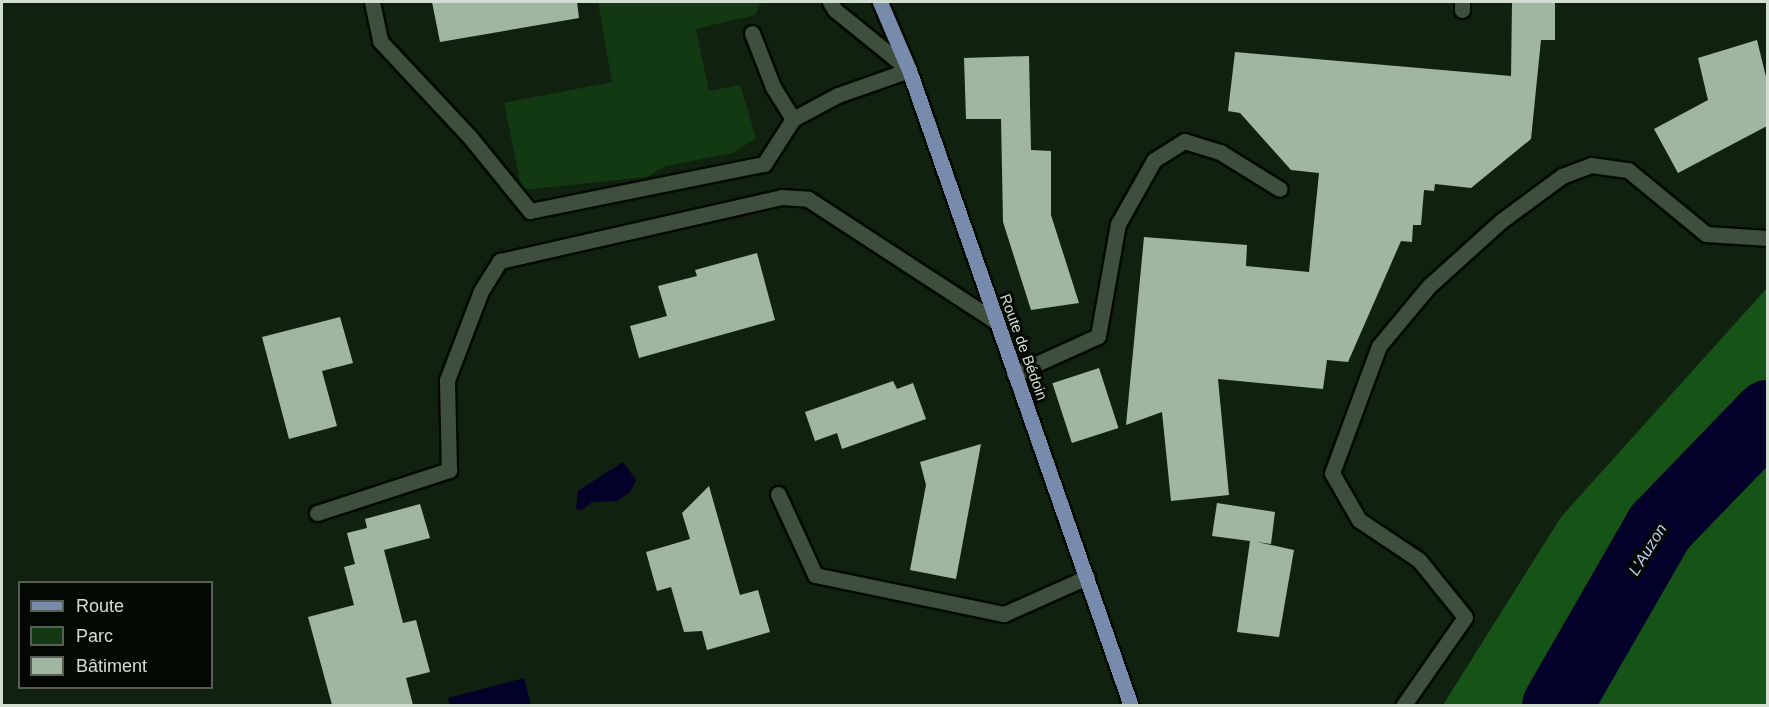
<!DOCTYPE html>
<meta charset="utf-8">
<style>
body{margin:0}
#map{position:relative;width:1769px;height:707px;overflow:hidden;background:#112110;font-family:Helvetica,sans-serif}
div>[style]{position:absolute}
.green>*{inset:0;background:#123912}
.forest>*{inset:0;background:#155317}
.water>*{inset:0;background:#03002a}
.river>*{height:70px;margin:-35px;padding:0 35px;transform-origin:35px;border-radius:35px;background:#03002a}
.building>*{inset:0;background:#a1b6a0;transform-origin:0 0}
.roads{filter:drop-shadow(2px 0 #010a01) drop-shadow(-2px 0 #010a01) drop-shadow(0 2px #010a01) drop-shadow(0 -2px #010a01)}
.minor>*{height:15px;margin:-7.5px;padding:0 7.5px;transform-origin:7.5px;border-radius:7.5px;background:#3e503d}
.major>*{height:15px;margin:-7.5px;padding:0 7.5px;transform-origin:7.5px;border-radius:7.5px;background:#798bac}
span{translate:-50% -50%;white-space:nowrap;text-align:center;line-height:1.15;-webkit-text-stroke:6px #040803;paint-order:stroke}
.street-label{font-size:15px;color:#d3ded3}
.water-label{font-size:16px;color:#c1cdf5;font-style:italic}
.frame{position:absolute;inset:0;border:3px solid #d3ded3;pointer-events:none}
.legend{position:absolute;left:18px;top:581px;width:195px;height:108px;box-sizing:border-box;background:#040803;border:2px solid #575e56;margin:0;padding:8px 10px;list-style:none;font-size:18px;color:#d3ded3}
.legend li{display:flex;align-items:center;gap:12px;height:30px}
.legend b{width:30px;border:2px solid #575e56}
</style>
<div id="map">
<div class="green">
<div style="clip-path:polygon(598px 2px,761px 2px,755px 15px,696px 29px,709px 91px,740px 85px,756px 138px,733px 153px,665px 166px,647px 177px,522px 190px,504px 103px,612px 82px)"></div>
</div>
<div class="forest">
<div style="clip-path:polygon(1767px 288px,1767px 705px,1443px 705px,1561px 517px)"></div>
</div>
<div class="water">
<div style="clip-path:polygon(623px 462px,636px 480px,630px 492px,617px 501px,592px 502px,582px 510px,576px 509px,578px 491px)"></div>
<div style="clip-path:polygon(524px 678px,531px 705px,450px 705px,448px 698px)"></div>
</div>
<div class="river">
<div style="left:1557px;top:706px;width:207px;rotate:-60.1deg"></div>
<div style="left:1660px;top:527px;width:156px;rotate:-46deg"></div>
</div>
<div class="building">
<div style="clip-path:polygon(432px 2px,577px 2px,579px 18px,440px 42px)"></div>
<div style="clip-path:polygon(1512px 2px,1555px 2px,1555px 40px,1541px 40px,1531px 139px,1471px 188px,1435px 184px,1434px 191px,1424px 190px,1421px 225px,1413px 225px,1412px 242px,1401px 241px,1348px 362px,1327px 360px,1323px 389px,1218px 379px,1229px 495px,1171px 501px,1162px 412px,1126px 425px,1144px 237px,1247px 245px,1246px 266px,1309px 272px,1319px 173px,1291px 170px,1240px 113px,1228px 111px,1235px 52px,1511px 76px)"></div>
<div style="clip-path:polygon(1757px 40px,1767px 81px,1767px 126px,1678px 173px,1654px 129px,1708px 100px,1698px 58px)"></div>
<div style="clip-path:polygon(1029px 56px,1031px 150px,1051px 151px,1051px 215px,1079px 303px,1031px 310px,1003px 222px,1001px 119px,966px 119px,964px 58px)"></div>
<div style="clip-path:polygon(757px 253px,775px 320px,639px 358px,630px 326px,667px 316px,658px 286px,697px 276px,695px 270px)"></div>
<div style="clip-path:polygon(340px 317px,353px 363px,322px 371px,337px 426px,289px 439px,262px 337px)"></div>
<div style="left:1099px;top:368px;width:63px;height:49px;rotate:72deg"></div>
<div style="clip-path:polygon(893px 381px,897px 389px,913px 383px,926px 419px,842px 449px,837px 433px,815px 441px,805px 412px)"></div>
<div style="clip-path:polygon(981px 444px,956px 579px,910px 570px,926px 485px,920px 462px)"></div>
<div style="clip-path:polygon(709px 486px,740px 595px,758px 590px,770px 632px,707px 650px,702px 631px,684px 632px,671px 587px,657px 591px,646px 552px,690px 539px,682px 513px)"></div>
<div style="clip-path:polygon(1217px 503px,1275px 512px,1271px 544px,1257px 542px,1294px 550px,1279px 637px,1237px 632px,1250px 541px,1212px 536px)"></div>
<div style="clip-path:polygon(420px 504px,430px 538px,384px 550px,403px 623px,416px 620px,430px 672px,406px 678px,413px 705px,332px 705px,308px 617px,354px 605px,344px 567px,355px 564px,347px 533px,367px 528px,365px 519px)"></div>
</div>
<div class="roads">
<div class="minor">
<div style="left:372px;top:2px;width:40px;rotate:78deg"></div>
<div style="left:380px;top:41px;width:130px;rotate:46.9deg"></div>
<div style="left:469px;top:136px;width:97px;rotate:50.9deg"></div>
<div style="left:530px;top:211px;width:239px;rotate:-11.4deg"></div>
<div style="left:764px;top:164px;width:54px;rotate:-57.2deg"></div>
<div style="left:793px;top:119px;width:51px;rotate:-28.1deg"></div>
<div style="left:838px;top:95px;width:75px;rotate:-19.4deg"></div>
<div style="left:830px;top:2px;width:9px;rotate:58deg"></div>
<div style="left:835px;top:10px;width:95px;rotate:39deg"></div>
<div style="left:1462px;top:10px;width:8px;rotate:-90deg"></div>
<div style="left:752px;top:33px;width:58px;rotate:68.7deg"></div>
<div style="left:773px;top:87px;width:38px;rotate:58deg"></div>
<div style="left:1014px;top:374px;width:92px;rotate:-24.3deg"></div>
<div style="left:1098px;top:336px;width:114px;rotate:-79.9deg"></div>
<div style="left:1118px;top:224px;width:73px;rotate:-60.6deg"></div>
<div style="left:1154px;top:160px;width:36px;rotate:-32deg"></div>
<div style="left:1184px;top:141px;width:38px;rotate:17deg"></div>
<div style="left:1220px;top:152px;width:70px;rotate:31.7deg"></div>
<div style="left:778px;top:494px;width:89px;rotate:65.4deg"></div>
<div style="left:815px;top:575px;width:193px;rotate:11.7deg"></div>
<div style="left:1004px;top:614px;width:91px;rotate:-24deg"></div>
<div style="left:317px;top:513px;width:139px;rotate:-18deg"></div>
<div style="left:449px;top:470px;width:90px;rotate:-91.3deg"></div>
<div style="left:447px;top:380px;width:95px;rotate:-69.1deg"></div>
<div style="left:481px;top:291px;width:36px;rotate:-58deg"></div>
<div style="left:500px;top:261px;width:289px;rotate:-12.8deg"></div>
<div style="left:782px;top:197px;width:26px;rotate:4deg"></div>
<div style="left:808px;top:199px;width:223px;rotate:33.1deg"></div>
<div style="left:1403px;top:706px;width:108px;rotate:-55.1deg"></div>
<div style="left:1465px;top:617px;width:73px;rotate:-128.9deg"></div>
<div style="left:1419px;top:560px;width:72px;rotate:-146.3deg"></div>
<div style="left:1359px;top:520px;width:54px;rotate:-119.9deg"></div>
<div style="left:1332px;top:473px;width:135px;rotate:-69.7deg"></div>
<div style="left:1379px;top:346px;width:78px;rotate:-50.2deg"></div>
<div style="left:1429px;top:286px;width:97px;rotate:-42.1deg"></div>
<div style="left:1501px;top:221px;width:76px;rotate:-36.4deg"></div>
<div style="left:1562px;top:176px;width:31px;rotate:-21deg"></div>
<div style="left:1591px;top:165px;width:37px;rotate:8deg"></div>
<div style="left:1628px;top:170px;width:101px;rotate:39.4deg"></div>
<div style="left:1706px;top:234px;width:62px;rotate:3.7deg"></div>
</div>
<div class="major">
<div style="left:880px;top:2px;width:74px;rotate:66.9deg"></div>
<div style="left:909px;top:70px;width:674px;rotate:70.76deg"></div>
</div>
</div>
<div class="street-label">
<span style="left:1024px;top:347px;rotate:70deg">Route de Bédoin</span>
</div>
<div class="water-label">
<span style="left:1648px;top:550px;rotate:-58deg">L'Auzon</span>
</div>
<div class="frame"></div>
<ul class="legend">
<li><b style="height:8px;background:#798bac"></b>Route</li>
<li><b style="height:16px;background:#123912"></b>Parc</li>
<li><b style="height:16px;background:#a1b6a0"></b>Bâtiment</li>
</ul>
</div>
